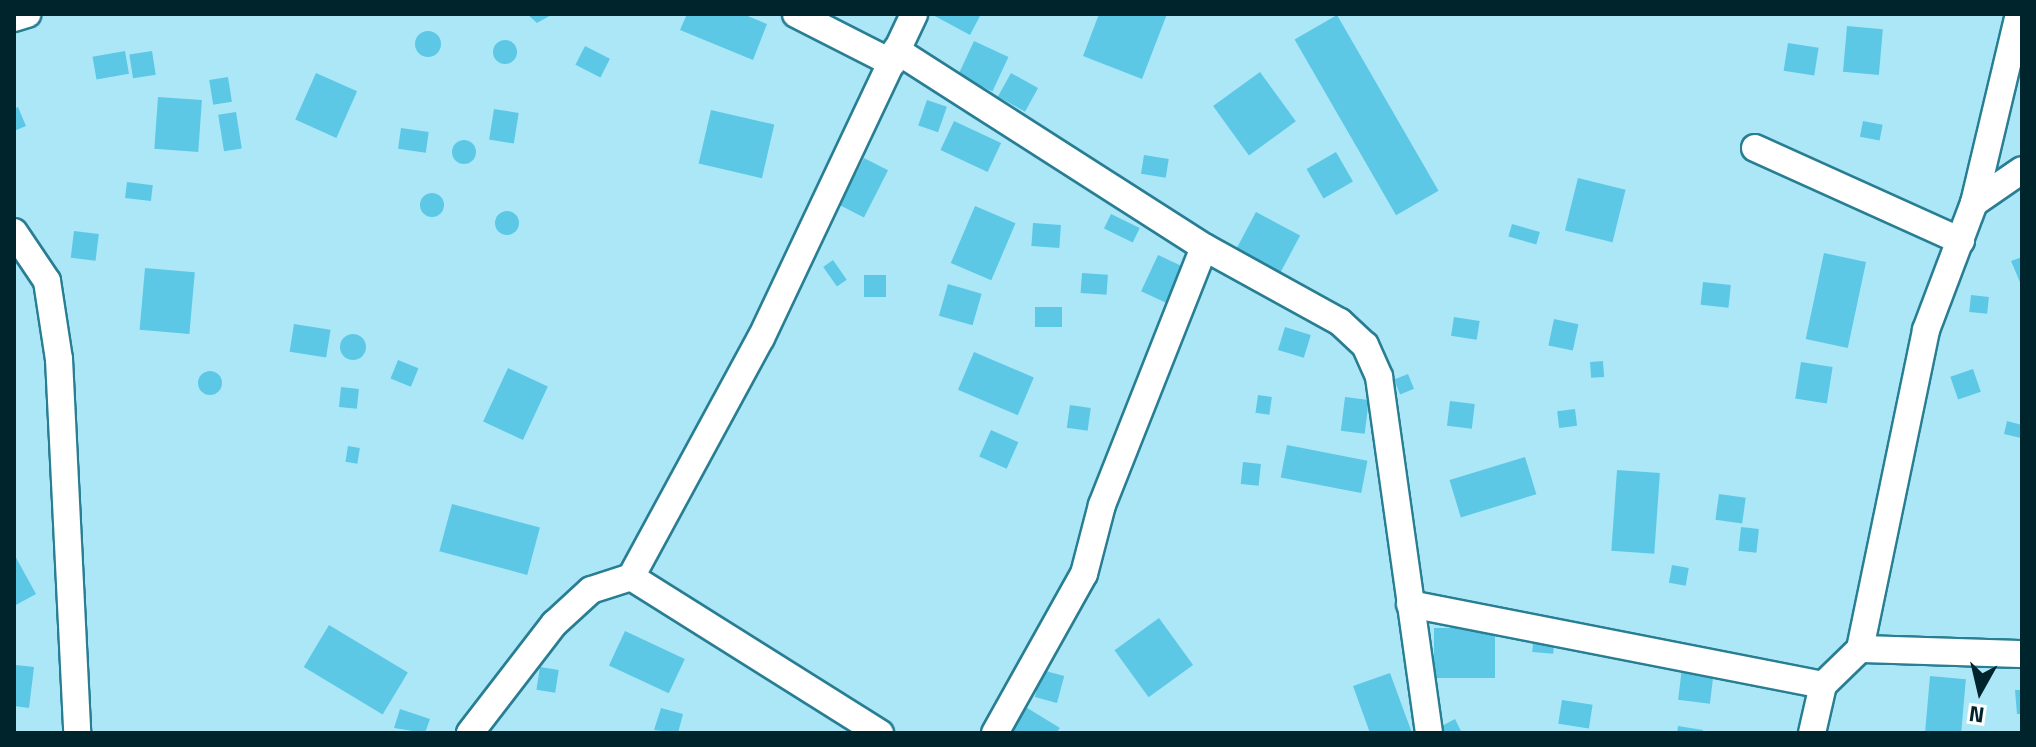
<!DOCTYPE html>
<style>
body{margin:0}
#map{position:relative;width:2036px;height:747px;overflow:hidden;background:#ace7f8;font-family:"Titillium Web",sans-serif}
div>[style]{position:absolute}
.building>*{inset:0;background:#5cc8e6;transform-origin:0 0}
.round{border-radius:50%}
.roads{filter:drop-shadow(2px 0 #287e93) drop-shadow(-2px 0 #287e93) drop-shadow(0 2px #287e93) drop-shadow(0 -2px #287e93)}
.street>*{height:26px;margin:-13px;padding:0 13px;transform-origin:13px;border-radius:13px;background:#fff}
span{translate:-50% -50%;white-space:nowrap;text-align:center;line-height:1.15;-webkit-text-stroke:7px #fdfdfd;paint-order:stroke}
.frame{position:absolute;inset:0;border:16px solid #00242c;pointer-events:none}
.north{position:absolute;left:1940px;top:651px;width:80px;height:80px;-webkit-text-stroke:6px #fdfdfd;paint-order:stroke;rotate:188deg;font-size:22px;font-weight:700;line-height:32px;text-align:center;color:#00242c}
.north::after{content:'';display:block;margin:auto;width:28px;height:36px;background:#00242c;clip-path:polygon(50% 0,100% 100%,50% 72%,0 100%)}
</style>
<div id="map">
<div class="building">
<div style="clip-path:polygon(527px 14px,553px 14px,537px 23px)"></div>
<div style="clip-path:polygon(687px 14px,743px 14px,767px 24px,753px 60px,680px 30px)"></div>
<div style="clip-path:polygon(931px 14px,981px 14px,970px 35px)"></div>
<div style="clip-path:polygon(1099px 14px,1167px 14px,1142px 79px,1083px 56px)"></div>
<div style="left:1337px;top:15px;width:203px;height:49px;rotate:60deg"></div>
<div style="left:1847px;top:26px;width:36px;height:46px;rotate:5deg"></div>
<div class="round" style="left:415px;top:31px;width:26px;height:26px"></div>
<div class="round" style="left:493px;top:40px;width:24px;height:24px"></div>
<div style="left:974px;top:41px;width:38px;height:38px;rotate:25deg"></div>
<div style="left:1788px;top:43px;width:31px;height:28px;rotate:9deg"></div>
<div style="left:585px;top:46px;width:28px;height:21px;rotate:27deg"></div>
<div style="left:125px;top:51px;width:23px;height:33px;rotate:80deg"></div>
<div style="left:152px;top:51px;width:24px;height:23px;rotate:81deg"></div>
<div style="left:1260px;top:72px;width:61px;height:58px;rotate:54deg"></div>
<div style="left:316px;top:73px;width:45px;height:51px;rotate:24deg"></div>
<div style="left:1011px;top:73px;width:31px;height:27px;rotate:29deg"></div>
<div style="left:228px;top:77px;width:25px;height:19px;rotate:81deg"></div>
<div style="left:158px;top:97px;width:44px;height:52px;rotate:4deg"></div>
<div style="left:927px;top:100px;width:21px;height:27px;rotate:19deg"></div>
<div style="clip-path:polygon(18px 107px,26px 126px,14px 131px,14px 109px)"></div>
<div style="left:494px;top:109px;width:25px;height:31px;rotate:9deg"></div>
<div style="left:711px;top:110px;width:65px;height:55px;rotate:13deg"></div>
<div style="left:236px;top:112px;width:37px;height:18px;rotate:81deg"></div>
<div style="left:954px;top:121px;width:52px;height:32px;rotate:25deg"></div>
<div style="left:1863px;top:121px;width:20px;height:16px;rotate:11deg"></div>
<div style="left:401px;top:128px;width:28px;height:21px;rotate:8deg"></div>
<div class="round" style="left:452px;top:140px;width:24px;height:24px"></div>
<div style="left:1336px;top:152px;width:34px;height:34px;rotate:60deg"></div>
<div style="left:1144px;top:155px;width:25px;height:19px;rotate:9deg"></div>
<div style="left:864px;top:158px;width:27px;height:53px;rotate:27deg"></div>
<div style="left:1578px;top:178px;width:49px;height:54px;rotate:14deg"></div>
<div style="left:127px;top:182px;width:26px;height:16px;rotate:7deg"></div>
<div class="round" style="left:420px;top:193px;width:24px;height:24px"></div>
<div style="left:975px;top:206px;width:44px;height:62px;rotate:23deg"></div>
<div class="round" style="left:495px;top:211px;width:24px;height:24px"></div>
<div style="left:1256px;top:212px;width:50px;height:44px;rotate:28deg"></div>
<div style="left:1111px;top:214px;width:32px;height:16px;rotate:26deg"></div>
<div style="left:1033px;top:223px;width:28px;height:23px;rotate:4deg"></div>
<div style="left:1512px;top:224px;width:29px;height:13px;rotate:16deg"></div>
<div style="left:74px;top:231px;width:25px;height:27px;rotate:7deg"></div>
<div style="left:1824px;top:253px;width:43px;height:88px;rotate:12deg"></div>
<div style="left:1158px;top:255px;width:31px;height:40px;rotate:25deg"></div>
<div style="clip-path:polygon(2022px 257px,2022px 287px,2011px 261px)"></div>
<div style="left:833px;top:260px;width:24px;height:12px;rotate:55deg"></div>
<div style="left:145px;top:268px;width:50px;height:62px;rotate:5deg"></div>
<div style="left:1082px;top:273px;width:26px;height:20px;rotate:4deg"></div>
<div style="left:864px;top:275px;width:22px;height:22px"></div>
<div style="left:1703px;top:282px;width:28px;height:23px;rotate:6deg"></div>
<div style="left:948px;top:284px;width:35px;height:33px;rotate:16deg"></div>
<div style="left:1971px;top:295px;width:18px;height:17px;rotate:6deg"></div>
<div style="left:1062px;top:307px;width:20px;height:27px;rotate:90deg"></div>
<div style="left:1454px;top:317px;width:26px;height:19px;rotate:9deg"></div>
<div style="left:1554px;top:319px;width:25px;height:27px;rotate:12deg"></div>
<div style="left:294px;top:324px;width:37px;height:28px;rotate:9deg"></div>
<div style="left:1285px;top:327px;width:27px;height:24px;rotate:17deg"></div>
<div class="round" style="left:340px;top:334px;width:26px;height:26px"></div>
<div style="left:974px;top:352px;width:65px;height:41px;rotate:23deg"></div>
<div style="left:398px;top:360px;width:22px;height:20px;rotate:22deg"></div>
<div style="left:1603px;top:361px;width:16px;height:13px;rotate:86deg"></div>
<div style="left:1801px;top:362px;width:32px;height:37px;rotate:9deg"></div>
<div style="left:508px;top:368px;width:44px;height:59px;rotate:25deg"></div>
<div style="left:1973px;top:369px;width:24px;height:24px;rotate:71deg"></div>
<div class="round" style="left:198px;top:371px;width:24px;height:24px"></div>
<div style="left:1408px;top:374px;width:16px;height:15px;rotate:68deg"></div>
<div style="left:341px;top:387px;width:18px;height:20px;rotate:6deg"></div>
<div style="left:1258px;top:395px;width:14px;height:18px;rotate:8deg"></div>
<div style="left:1345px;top:397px;width:24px;height:34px;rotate:7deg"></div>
<div style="left:1450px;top:401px;width:25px;height:25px;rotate:7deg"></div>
<div style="left:1070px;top:405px;width:21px;height:23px;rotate:8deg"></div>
<div style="left:1575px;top:409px;width:17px;height:18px;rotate:83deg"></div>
<div style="clip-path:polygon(2007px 421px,2022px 425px,2021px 438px,2004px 434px)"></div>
<div style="left:991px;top:430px;width:30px;height:29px;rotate:24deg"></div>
<div style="left:1287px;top:445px;width:82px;height:33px;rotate:11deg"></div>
<div style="left:348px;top:446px;width:12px;height:16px;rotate:9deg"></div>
<div style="left:1525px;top:457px;width:39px;height:79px;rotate:73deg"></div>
<div style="left:1243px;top:462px;width:18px;height:22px;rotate:6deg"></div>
<div style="left:1617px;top:470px;width:43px;height:81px;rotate:4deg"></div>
<div style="left:1719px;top:494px;width:27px;height:26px;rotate:8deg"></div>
<div style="left:452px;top:504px;width:91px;height:49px;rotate:15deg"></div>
<div style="left:1741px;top:527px;width:18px;height:24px;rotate:6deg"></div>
<div style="clip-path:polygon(14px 554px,36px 594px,14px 606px)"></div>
<div style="left:1672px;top:565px;width:17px;height:18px;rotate:10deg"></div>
<div style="left:1159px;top:618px;width:58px;height:55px;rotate:54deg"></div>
<div style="left:329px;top:625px;width:92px;height:49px;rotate:31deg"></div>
<div style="left:1434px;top:628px;width:61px;height:50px"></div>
<div style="left:625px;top:631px;width:66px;height:38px;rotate:25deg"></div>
<div style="left:1534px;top:632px;width:21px;height:20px;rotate:5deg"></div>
<div style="clip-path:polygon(16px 665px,34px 667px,29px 708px,14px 706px)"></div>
<div style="left:540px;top:667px;width:19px;height:23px;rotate:9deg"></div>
<div style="left:1682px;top:668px;width:32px;height:32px;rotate:7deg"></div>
<div style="left:1042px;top:670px;width:23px;height:28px;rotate:15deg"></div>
<div style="clip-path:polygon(1390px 673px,1412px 733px,1370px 733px,1353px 686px)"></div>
<div style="left:1930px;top:676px;width:36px;height:57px;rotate:5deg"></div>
<div style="clip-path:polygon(2015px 690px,2022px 690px,2022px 714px,2017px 714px)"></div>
<div style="left:1562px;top:700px;width:31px;height:24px;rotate:9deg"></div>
<div style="clip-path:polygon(1024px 706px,1060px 728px,1056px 733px,1008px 733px)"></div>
<div style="clip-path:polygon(661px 708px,683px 714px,678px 733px,654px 730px)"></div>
<div style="clip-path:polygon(400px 709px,430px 719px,425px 733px,394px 728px)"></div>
<div style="clip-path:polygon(1455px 719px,1462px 733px,1441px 733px,1438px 728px)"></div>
<div style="clip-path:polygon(1678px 726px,1703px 730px,1703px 733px,1677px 733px)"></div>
</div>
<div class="roads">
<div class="street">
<div style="left:796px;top:14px;width:108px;rotate:27deg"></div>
<div style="left:14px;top:18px;width:14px;rotate:-17deg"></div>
<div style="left:896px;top:50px;width:366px;rotate:32.6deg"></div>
<div style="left:1204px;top:247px;width:155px;rotate:28.9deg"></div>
<div style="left:1340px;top:322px;width:34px;rotate:43deg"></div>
<div style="left:1365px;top:345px;width:35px;rotate:66deg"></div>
<div style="left:1379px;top:377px;width:359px;rotate:82deg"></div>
<div style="left:1755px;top:148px;width:226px;rotate:24.3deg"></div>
<div style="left:1974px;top:203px;width:58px;rotate:-34.5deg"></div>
<div style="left:14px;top:232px;width:59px;rotate:56deg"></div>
<div style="left:47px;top:281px;width:79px;rotate:81.3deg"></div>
<div style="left:59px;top:359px;width:374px;rotate:87.2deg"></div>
<div style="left:631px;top:577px;width:294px;rotate:32.1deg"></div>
<div style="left:1410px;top:604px;width:421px;rotate:11.1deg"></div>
<div style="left:1860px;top:649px;width:162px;rotate:1.8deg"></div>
<div style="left:470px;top:733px;width:138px;rotate:-52.4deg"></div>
<div style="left:554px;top:624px;width:50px;rotate:-42.6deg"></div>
<div style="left:591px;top:590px;width:42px;rotate:-18deg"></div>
<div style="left:631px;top:577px;width:272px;rotate:-61.5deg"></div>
<div style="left:761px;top:338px;width:358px;rotate:-64.7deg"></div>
<div style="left:995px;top:733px;width:182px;rotate:-60.8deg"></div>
<div style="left:1084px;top:574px;width:71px;rotate:-75.4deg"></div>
<div style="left:1102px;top:505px;width:277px;rotate:-68.4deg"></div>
<div style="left:1812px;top:733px;width:49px;rotate:-77.1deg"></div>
<div style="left:1823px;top:685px;width:52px;rotate:-44.2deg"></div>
<div style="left:1860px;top:649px;width:326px;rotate:-78.3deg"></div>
<div style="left:1926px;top:330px;width:136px;rotate:-69.3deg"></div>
<div style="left:1974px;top:203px;width:194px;rotate:-76.6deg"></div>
</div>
</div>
<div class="frame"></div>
<div class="north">N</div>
</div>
